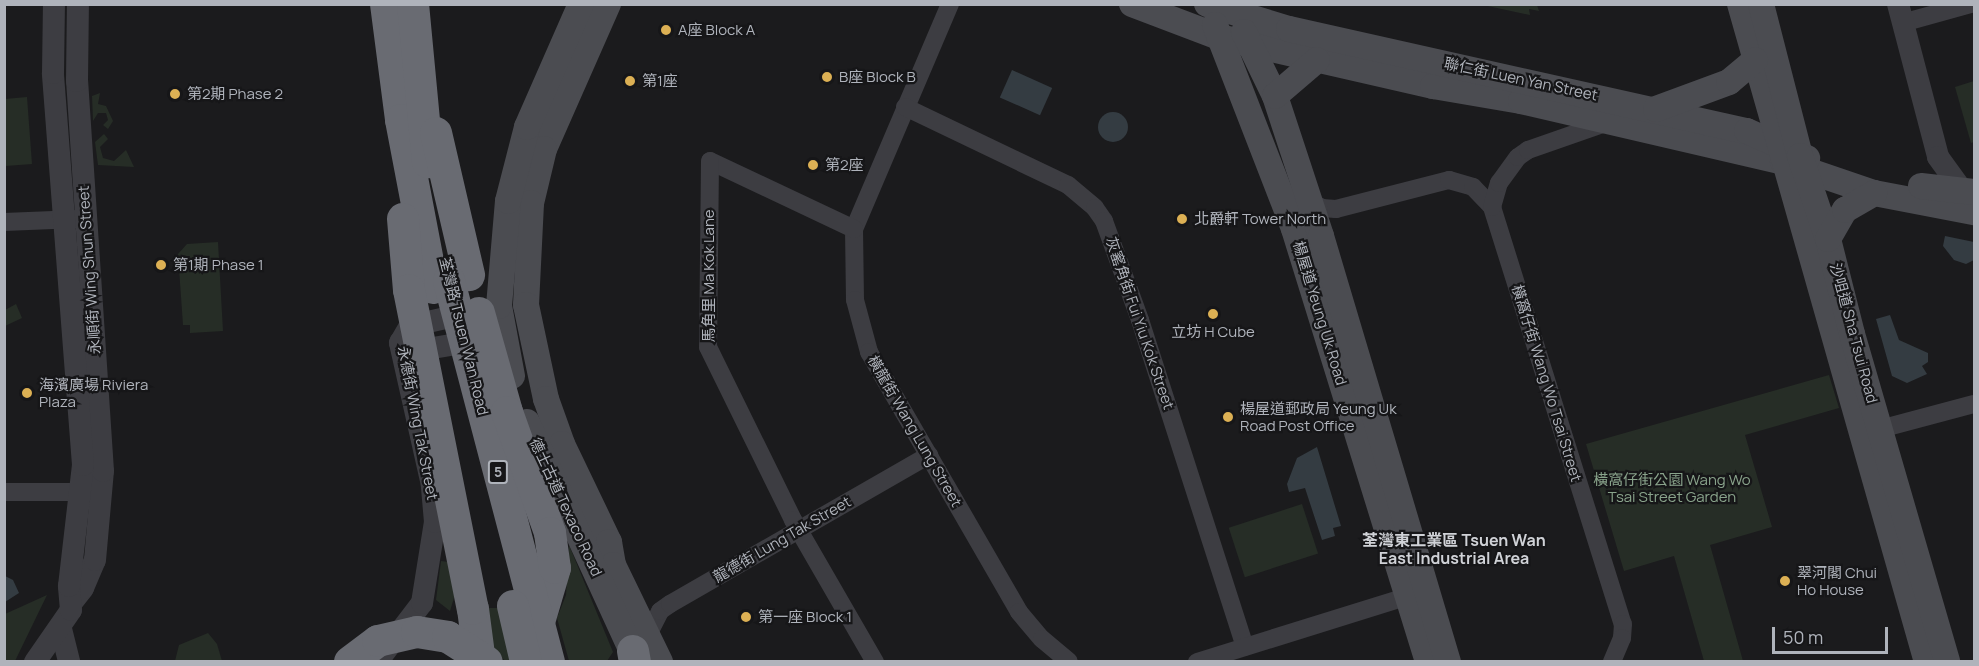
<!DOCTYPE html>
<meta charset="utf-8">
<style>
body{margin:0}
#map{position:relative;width:1979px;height:666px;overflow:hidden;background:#1b1b1d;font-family:Manrope,"Noto Sans TC",sans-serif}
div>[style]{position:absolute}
.green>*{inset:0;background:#262d26;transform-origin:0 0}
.water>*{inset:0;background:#343c42;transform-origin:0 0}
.round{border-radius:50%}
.minor>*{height:18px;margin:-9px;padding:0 9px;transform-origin:9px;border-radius:9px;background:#3d3d42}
.tertiary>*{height:22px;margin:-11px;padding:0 11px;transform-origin:11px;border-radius:11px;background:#3d3d42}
.secondary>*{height:26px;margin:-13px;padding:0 13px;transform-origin:13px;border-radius:13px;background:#4b4c51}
.motorway>*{height:32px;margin:-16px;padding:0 16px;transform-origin:16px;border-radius:16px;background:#696b72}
.motorway-bridge>*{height:32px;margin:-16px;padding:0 16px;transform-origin:16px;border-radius:16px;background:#696b72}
.dots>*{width:16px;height:16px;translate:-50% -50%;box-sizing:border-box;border:3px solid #161618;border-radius:50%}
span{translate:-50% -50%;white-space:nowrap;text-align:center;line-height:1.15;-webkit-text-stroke:4.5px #161618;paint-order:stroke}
.shield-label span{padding:2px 4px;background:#161618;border:2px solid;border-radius:4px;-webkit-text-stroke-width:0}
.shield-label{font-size:14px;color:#afb3bb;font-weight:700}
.poi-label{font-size:15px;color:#afb3bb}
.left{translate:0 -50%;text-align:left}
.street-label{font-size:15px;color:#afb3bb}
.park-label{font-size:15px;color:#89a38b}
.neighbourhood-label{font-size:16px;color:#d0d2d7;font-weight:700}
.frame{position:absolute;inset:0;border:6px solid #afb3bb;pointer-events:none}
.scale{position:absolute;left:1772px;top:627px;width:116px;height:27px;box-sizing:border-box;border:3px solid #afb3bb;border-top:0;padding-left:8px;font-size:18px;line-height:21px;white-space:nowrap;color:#afb3bb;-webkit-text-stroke:4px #161618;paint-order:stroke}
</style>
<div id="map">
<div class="green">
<div style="clip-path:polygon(1483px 5px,1537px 5px,1539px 11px,1529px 9px,1530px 15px)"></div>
<div style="clip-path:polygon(1974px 81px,1974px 142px,1971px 143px,1955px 87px)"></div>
<div style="clip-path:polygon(100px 93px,98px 104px,106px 106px,113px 121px,108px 129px,103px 125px,108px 120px,106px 113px,98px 113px,93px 121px,92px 96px)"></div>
<div style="clip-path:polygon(27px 97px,32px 164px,5px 166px,5px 99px)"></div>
<div style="clip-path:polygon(104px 134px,108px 139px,100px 147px,103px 158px,114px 161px,126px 150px,134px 167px,98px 165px,95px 142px)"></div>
<div style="clip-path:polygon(218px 242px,223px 331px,190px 333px,190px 325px,183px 325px,178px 254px,187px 244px)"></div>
<div style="clip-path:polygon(16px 304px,22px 318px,5px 326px,5px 310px)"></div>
<div style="clip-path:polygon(1829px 375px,1839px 408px,1745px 435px,1772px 527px,1710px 545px,1743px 661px,1704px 661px,1674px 556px,1624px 571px,1586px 444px)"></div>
<div style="left:1302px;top:504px;width:52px;height:77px;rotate:72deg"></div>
<div style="clip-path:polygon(569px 545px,613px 652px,607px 661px,569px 661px,557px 618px,566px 595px)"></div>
<div style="clip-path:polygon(441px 561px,457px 563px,457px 588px,450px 611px,436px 600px)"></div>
<div style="clip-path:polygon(47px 595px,15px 661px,5px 661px,5px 614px)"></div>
<div style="clip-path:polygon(483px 608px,500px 608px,511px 661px,505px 661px,486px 640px)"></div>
<div style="clip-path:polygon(208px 633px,217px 644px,222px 661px,175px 661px,179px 645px)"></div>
</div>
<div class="water">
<div style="left:1012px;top:70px;width:44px;height:30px;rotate:24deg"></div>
<div class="round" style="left:1098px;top:112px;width:30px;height:30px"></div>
<div style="clip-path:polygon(1945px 236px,1974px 242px,1974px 260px,1966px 264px,1954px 260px,1943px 246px)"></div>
<div style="clip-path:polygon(1890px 315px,1899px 340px,1928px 353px,1928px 362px,1922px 366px,1927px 374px,1907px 383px,1892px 376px,1876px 319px)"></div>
<div style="clip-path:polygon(1317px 447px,1341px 526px,1333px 528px,1335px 536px,1322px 540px,1305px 488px,1289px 492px,1287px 484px,1297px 458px)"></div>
<div style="clip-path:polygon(5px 576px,13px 580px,19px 593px,5px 602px)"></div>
</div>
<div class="minor">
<div style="left:950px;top:4px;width:245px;rotate:113.1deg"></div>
<div style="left:854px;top:229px;width:71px;rotate:89.2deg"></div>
<div style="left:855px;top:300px;width:54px;rotate:74.9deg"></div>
<div style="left:869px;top:352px;width:300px;rotate:60deg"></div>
<div style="left:1019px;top:612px;width:35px;rotate:50deg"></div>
<div style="left:1042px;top:639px;width:35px;rotate:40deg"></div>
<div style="left:1902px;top:23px;width:72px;rotate:-15.4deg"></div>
<div style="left:905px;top:107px;width:181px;rotate:25.6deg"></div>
<div style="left:1068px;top:185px;width:35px;rotate:40deg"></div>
<div style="left:1095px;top:208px;width:16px;rotate:55deg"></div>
<div style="left:1104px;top:221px;width:105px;rotate:70deg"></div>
<div style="left:1140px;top:320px;width:343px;rotate:72.2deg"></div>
<div style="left:1309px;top:201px;width:15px;rotate:28deg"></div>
<div style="left:1322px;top:208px;width:14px;rotate:4deg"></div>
<div style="left:1336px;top:209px;width:117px;rotate:-14.4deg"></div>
<div style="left:1449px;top:180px;width:25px;rotate:16deg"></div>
<div style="left:1473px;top:187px;width:28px;rotate:46deg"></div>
<div style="left:1492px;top:207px;width:437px;rotate:72.6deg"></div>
<div style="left:1623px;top:624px;width:14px;rotate:94deg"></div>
<div style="left:1622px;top:638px;width:26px;rotate:113deg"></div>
<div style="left:1492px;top:207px;width:25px;rotate:-74deg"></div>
<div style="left:1499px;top:183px;width:32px;rotate:-54deg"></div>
<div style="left:1518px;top:157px;width:12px;rotate:-35deg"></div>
<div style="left:1528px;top:150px;width:85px;rotate:-19.3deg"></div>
<div style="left:4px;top:222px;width:74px;rotate:-2.3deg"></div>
<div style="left:854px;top:229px;width:159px;rotate:-154.7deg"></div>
<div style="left:710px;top:161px;width:186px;rotate:90.6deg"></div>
<div style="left:708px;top:347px;width:193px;rotate:63.8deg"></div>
<div style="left:793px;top:520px;width:164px;rotate:60deg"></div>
<div style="left:1880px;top:429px;width:97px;rotate:-14.9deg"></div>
<div style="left:4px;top:492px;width:87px"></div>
<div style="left:648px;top:635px;width:27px;rotate:-63deg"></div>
<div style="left:660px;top:611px;width:12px;rotate:-35deg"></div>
<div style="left:670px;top:604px;width:299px;rotate:-29.9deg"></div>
<div style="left:1197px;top:662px;width:232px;rotate:-17.3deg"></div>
</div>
<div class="tertiary">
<div style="left:1898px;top:4px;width:158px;rotate:75.3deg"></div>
<div style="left:1938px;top:157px;width:41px;rotate:54deg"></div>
<div style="left:409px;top:358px;width:9px;rotate:-49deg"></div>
<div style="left:415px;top:351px;width:66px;rotate:-9.6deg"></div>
<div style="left:73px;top:601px;width:16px;rotate:-52deg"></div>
<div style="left:83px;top:588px;width:30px;rotate:-67deg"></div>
<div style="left:95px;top:560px;width:89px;rotate:-84.9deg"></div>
<div style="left:103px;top:471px;width:391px;rotate:-93.8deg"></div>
<div style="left:77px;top:81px;width:77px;rotate:-89.3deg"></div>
<div style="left:61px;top:629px;width:34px;rotate:76deg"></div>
<div style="left:35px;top:662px;width:63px;rotate:-55.3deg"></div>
<div style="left:71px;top:610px;width:24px;rotate:-95deg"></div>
<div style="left:69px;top:586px;width:122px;rotate:-83.4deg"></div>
<div style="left:83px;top:465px;width:393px;rotate:-94.4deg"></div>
<div style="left:53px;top:73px;width:69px;rotate:-89.2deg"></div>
<div style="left:377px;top:662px;width:74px;rotate:-52.7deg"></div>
<div style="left:422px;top:603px;width:82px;rotate:-80.9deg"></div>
<div style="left:435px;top:522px;width:37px;rotate:-95deg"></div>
<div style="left:432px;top:485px;width:146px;rotate:-102.7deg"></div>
<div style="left:400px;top:343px;width:20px;rotate:-60deg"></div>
<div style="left:410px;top:326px;width:64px;rotate:-12.7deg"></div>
</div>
<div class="secondary">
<div style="left:608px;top:4px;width:158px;rotate:113.8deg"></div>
<div style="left:544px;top:149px;width:56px;rotate:103.5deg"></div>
<div style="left:531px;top:203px;width:102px;rotate:92.8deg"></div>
<div style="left:526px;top:305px;width:96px;rotate:78deg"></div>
<div style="left:546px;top:399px;width:48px;rotate:70.4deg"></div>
<div style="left:562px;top:444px;width:109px;rotate:64.4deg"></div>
<div style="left:609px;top:542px;width:23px;rotate:80deg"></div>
<div style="left:613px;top:565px;width:108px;rotate:64.1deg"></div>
<div style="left:1132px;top:4px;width:93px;rotate:20.8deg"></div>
<div style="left:1219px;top:37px;width:220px;rotate:12.9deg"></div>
<div style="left:1433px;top:86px;width:89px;rotate:9.7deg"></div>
<div style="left:1521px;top:101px;width:269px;rotate:13.1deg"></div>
<div style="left:1783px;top:162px;width:96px;rotate:18.8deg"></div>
<div style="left:1874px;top:193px;width:102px;rotate:10.8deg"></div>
<div style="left:1207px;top:4px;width:86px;rotate:17deg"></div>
<div style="left:1289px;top:29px;width:469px;rotate:12.6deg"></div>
<div style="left:1747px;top:131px;width:66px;rotate:24.2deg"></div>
<div style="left:1740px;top:4px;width:684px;rotate:74.14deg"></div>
<div style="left:1761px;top:4px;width:157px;rotate:75.6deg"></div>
<div style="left:1800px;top:156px;width:88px;rotate:71.4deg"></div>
<div style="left:1828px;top:239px;width:98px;rotate:75.8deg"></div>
<div style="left:1852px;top:334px;width:341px;rotate:73.8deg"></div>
<div style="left:1215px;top:25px;width:219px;rotate:68.8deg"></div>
<div style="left:1294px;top:229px;width:453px;rotate:72.8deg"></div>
<div style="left:1244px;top:32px;width:71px;rotate:64.2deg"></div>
<div style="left:1275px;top:96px;width:147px;rotate:71.8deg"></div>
<div style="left:1321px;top:236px;width:445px;rotate:73.4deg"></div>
<div style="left:1275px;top:96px;width:55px;rotate:-40.6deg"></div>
<div style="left:1656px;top:109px;width:78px;rotate:-20.3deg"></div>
<div style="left:1729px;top:82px;width:34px;rotate:-40deg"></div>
<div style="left:1921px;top:186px;width:53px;rotate:6.5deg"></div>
<div style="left:1828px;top:239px;width:34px;rotate:-60deg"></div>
<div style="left:1845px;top:210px;width:34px;rotate:-30deg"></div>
<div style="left:512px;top:376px;width:71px;rotate:-100.5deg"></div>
<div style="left:499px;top:306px;width:105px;rotate:-85.1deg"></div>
<div style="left:508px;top:201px;width:76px;rotate:-75.6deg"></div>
<div style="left:527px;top:127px;width:134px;rotate:-66.3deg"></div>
<div style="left:527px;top:422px;width:264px;rotate:65.4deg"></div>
</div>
<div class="motorway">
<div style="left:386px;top:4px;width:117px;rotate:82.6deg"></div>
<div style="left:401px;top:120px;width:171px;rotate:79.2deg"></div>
<div style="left:413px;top:4px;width:159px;rotate:84.6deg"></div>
<div style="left:436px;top:133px;width:146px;rotate:76.9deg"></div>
<div style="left:403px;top:219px;width:71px;rotate:85.2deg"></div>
<div style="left:473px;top:609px;width:53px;rotate:82.5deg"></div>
<div style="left:534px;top:639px;width:74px;rotate:-73.5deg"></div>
<div style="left:633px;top:651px;width:11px;rotate:80deg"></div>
</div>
<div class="motorway-bridge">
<div style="left:449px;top:281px;width:394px;rotate:75.3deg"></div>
<div style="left:409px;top:290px;width:325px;rotate:78.7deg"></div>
<div style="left:479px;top:313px;width:103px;rotate:74.2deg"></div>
<div style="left:507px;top:412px;width:128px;rotate:70.4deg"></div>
<div style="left:550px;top:533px;width:35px;rotate:82deg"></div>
<div style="left:513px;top:606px;width:57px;rotate:76.9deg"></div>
<div style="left:350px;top:662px;width:35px;rotate:-37deg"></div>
<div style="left:378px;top:641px;width:40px;rotate:-13deg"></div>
<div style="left:417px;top:632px;width:31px;rotate:9deg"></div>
<div style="left:448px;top:637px;width:46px;rotate:32.7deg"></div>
</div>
<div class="dots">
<div style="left:666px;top:30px;background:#dcb054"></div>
<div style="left:827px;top:77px;background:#dcb054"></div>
<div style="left:630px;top:81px;background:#dcb054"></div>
<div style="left:175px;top:94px;background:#dcb054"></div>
<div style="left:813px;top:165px;background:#dcb054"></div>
<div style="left:1182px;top:219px;background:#dcb054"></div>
<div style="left:161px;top:265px;background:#dcb054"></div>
<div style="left:1213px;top:314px;background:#dcb054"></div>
<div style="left:27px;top:393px;background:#dcb054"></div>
<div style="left:1228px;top:417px;background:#dcb054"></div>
<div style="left:1785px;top:581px;background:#dcb054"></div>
<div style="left:746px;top:617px;background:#dcb054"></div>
</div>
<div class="shield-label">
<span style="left:498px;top:472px">5</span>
</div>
<div class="poi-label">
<span class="left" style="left:678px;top:30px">A座 Block A</span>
<span class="left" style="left:839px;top:77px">B座 Block B</span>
<span class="left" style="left:642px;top:81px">第1座</span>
<span class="left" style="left:187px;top:94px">第2期 Phase 2</span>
<span class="left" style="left:825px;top:165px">第2座</span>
<span class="left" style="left:1194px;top:219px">北爵軒 Tower North</span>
<span class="left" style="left:173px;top:265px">第1期 Phase 1</span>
<span style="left:1213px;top:332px">立坊 H Cube</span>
<span class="left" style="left:39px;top:393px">海濱廣場 Riviera<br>Plaza</span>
<span class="left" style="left:1240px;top:417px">楊屋道郵政局 Yeung Uk<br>Road Post Office</span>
<span class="left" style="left:1797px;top:581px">翠河閣 Chui<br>Ho House</span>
<span class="left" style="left:758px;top:617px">第一座 Block 1</span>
</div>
<div class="street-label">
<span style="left:1521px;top:79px;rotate:12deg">聯仁街 Luen Yan Street</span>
<span style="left:89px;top:270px;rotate:-94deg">永順街 Wing Shun Street</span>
<span style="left:709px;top:276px;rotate:-90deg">馬角里 Ma Kok Lane</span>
<span style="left:1320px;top:313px;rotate:73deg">楊屋道 Yeung Uk Road</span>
<span style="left:1140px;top:323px;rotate:71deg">灰窰角街 Fui Yiu Kok Street</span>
<span style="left:1854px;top:333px;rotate:75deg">沙咀道 Sha Tsui Road</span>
<span style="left:464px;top:336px;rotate:76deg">荃灣路 Tsuen Wan Road</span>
<span style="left:1547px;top:383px;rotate:73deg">橫窩仔街 Wang Wo Tsai Street</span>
<span style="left:418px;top:423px;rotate:79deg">永德街 Wing Tak Street</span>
<span style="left:915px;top:431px;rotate:60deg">橫龍街 Wang Lung Street</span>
<span style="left:566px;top:507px;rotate:65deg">德士古道 Texaco Road</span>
<span style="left:782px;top:539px;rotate:-30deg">龍德街 Lung Tak Street</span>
</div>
<div class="park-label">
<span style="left:1672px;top:488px">橫窩仔街公園 Wang Wo<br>Tsai Street Garden</span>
</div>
<div class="neighbourhood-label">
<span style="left:1454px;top:549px">荃灣東工業區 Tsuen Wan<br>East Industrial Area</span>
</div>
<div class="frame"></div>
<div class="scale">50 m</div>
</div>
